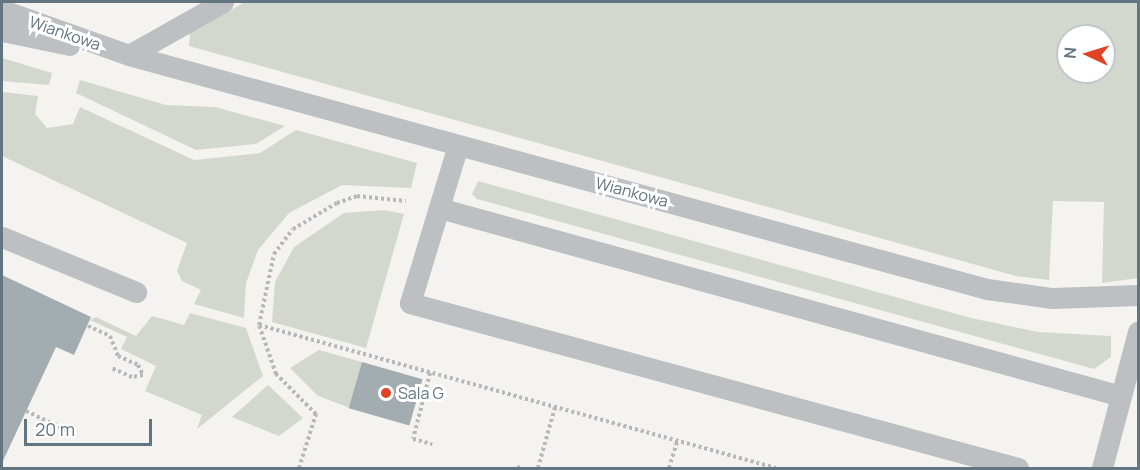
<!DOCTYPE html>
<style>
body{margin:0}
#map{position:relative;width:1140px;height:470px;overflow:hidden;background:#f4f3ef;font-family:Manrope,sans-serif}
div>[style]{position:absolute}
.green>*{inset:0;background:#d3d8cf}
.building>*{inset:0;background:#a3acb1;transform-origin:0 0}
.path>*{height:4px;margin-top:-2px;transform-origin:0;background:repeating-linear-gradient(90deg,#b6b9bb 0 3px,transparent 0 6px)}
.service>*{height:21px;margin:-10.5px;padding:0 10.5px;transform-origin:10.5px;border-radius:10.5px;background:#bcc0c3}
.dots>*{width:16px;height:16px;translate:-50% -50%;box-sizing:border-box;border:3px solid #fff;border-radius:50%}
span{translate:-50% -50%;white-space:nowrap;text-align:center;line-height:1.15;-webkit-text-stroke:6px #fff;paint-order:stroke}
.street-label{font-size:16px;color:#637580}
.poi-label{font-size:16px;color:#637580}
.left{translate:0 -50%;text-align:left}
.frame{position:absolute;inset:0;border:3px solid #637580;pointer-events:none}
.north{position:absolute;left:1056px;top:24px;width:60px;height:60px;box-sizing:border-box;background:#fff;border:2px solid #c1c8cc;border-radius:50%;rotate:274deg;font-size:16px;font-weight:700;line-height:24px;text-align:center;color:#637580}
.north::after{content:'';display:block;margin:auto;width:21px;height:27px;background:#e04223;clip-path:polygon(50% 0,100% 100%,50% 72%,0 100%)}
.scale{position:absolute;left:24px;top:419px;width:128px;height:27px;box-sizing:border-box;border:3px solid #637580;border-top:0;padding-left:8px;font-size:18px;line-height:21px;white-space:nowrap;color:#637580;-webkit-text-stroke:4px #fff;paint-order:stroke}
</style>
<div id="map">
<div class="green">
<div style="clip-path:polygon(evenodd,245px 2px,1138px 2px,1138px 278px,1102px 283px,1104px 202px,1053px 201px,1049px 280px,1016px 276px,189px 46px,190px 33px,245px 2px,1068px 36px,1104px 36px,1104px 72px,1068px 72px,1068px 36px)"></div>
<div style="clip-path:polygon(2px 58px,52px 73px,49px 85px,2px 81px)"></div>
<div style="clip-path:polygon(80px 80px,166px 105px,215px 107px,285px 126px,256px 144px,196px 150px,76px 93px)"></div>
<div style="clip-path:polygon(2px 92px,38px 96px,35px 114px,47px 128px,73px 124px,80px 107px,194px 160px,260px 153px,296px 130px,417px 163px,411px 188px,342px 185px,289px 213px,258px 250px,246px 283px,244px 318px,194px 304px,201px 290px,182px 281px,177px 271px,187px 243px,2px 156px)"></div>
<div style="clip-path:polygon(478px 181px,971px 318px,1038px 332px,1111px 336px,1111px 357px,1094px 369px,477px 199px,472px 194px)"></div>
<div style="clip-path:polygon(384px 210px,404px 214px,366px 348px,272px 322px,275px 282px,294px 247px,344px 213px)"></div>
<div style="clip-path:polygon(190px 313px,246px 328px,263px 376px,197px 429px,202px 415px,145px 391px,156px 366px,121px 349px,127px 337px,90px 320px,96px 317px,136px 336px,152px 316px,184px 325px)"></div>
<div style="clip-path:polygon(319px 350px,362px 362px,350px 408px,318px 396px,290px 368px)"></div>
<div style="clip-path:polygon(268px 385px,303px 418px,279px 436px,232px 417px)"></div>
</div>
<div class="building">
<div style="clip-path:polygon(2px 275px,91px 317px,74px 355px,56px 347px,2px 463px)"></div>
<div style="left:362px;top:362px;width:63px;height:48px;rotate:16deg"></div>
</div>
<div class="path">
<div style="left:259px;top:325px;width:536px;rotate:15.46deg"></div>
<div style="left:88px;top:326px;width:24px;rotate:24deg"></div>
<div style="left:110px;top:336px;width:22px;rotate:68deg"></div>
<div style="left:118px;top:356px;width:22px;rotate:24deg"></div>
<div style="left:138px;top:365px;width:11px;rotate:63deg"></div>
<div style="left:143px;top:375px;width:11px;rotate:170deg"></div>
<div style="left:132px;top:377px;width:22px;rotate:-156deg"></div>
<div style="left:430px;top:373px;width:68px;rotate:104.4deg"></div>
<div style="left:413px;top:439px;width:20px;rotate:15deg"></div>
<div style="left:26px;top:411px;width:47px;rotate:25.5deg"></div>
<div style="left:517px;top:467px;width:4px;rotate:14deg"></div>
<div style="left:299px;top:468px;width:57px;rotate:-72.5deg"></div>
<div style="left:316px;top:414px;width:57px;rotate:-135deg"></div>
<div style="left:276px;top:374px;width:52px;rotate:-109.1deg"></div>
<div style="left:259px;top:325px;width:73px;rotate:-78.1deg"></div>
<div style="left:274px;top:254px;width:31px;rotate:-53deg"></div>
<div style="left:293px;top:229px;width:51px;rotate:-30.6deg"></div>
<div style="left:337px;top:203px;width:21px;rotate:-19deg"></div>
<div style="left:357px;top:196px;width:49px;rotate:5.8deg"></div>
<div style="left:538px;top:468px;width:63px;rotate:-74.4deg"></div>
<div style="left:669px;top:468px;width:28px;rotate:-73deg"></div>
</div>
<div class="service">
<div style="left:2px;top:10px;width:135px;rotate:19.5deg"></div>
<div style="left:129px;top:55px;width:889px;rotate:15.26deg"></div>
<div style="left:987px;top:289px;width:66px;rotate:7.9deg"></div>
<div style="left:1052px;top:298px;width:86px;rotate:-2deg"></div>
<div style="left:2px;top:31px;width:69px;rotate:11.6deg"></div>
<div style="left:129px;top:55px;width:108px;rotate:-29.4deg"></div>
<div style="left:458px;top:145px;width:165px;rotate:106.9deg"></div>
<div style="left:410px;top:303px;width:630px;rotate:15.18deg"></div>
<div style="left:439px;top:208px;width:707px;rotate:15.41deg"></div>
<div style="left:2px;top:237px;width:145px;rotate:22.3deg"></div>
<div style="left:1102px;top:468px;width:141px;rotate:-75.2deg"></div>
</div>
<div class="dots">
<div style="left:386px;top:393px;background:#e04223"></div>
</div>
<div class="street-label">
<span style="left:65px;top:33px;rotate:19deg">Wiankowa</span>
<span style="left:632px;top:192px;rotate:15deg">Wiankowa</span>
</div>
<div class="poi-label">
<span class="left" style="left:398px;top:393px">Sala G</span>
</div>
<div class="frame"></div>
<div class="north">N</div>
<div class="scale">20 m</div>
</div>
